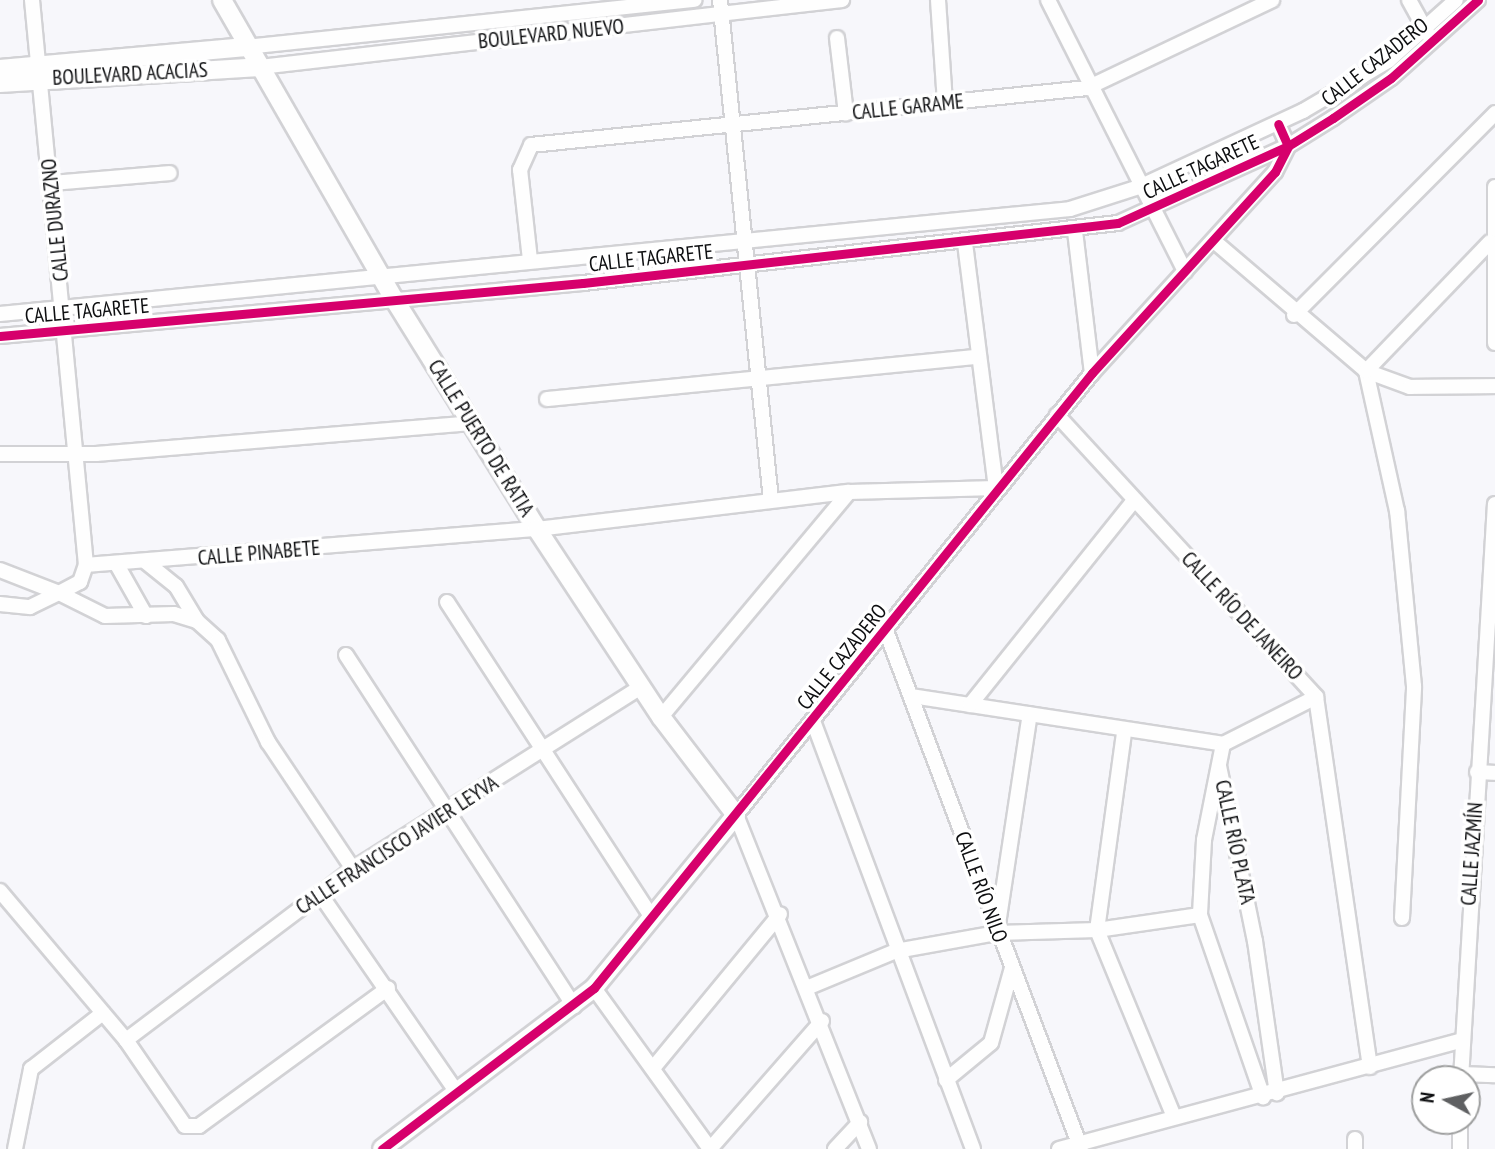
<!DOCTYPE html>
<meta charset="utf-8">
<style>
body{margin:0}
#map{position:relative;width:1495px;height:1149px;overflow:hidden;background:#f7f7fb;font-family:"PT Sans Narrow",sans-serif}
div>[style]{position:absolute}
.roads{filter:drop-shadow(2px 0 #d2d2d5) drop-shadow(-2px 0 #d2d2d5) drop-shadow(0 2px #d2d2d5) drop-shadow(0 -2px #d2d2d5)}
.minor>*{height:14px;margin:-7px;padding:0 7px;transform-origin:7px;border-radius:7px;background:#fefefe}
.tertiary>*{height:18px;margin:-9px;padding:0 9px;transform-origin:9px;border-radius:9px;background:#fefefe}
.cycleway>*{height:9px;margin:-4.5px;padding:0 4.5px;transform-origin:4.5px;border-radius:4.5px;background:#d6006c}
span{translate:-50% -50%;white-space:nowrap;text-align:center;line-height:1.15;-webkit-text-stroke:7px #fff;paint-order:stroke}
.street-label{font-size:21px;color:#0d0e10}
.north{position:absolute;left:1411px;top:1065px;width:70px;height:70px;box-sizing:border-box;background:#fff;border:2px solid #9e9f9f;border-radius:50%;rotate:278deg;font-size:19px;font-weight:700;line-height:28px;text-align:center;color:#0d0e10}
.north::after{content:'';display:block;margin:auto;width:24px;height:32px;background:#5f6062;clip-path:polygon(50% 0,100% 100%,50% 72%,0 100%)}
</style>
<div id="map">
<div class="roads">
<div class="minor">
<div style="left:720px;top:0;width:503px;rotate:84.18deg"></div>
<div style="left:938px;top:0;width:102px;rotate:86.1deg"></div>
<div style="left:1048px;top:0;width:304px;rotate:63.2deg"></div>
<div style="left:1409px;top:0;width:39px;rotate:61deg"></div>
<div style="left:837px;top:38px;width:76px;rotate:83.2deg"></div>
<div style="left:246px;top:47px;width:451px;rotate:-6deg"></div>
<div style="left:260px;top:67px;width:586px;rotate:-6.57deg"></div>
<div style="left:53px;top:183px;width:117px;rotate:-4.9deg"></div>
<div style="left:1495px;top:187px;width:156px;rotate:90deg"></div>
<div style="left:1075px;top:231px;width:143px;rotate:83.2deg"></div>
<div style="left:1214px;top:241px;width:200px;rotate:40.5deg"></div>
<div style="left:1366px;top:371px;width:47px;rotate:20deg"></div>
<div style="left:1410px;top:387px;width:85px;rotate:-0.7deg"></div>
<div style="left:965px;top:243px;width:247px;rotate:82.8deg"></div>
<div style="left:530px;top:260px;width:91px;rotate:-96.3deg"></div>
<div style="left:520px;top:170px;width:27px;rotate:-66deg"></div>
<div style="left:531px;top:145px;width:559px;rotate:-5.85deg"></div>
<div style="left:1087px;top:88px;width:205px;rotate:-25.4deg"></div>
<div style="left:0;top:314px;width:1075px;rotate:-5.6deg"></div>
<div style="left:1070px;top:209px;width:72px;rotate:-17.7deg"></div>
<div style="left:1139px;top:187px;width:181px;rotate:-24.9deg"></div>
<div style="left:1303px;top:111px;width:99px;rotate:-30.5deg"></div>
<div style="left:1388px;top:61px;width:91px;rotate:-41.9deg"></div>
<div style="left:1294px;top:315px;width:285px;rotate:-45.1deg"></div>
<div style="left:0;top:336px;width:585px;rotate:-5.19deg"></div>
<div style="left:583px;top:283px;width:538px;rotate:-6.4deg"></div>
<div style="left:1118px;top:223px;width:187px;rotate:-24.4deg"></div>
<div style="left:1288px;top:146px;width:53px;rotate:-31.9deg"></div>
<div style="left:1333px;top:118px;width:70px;rotate:-34.6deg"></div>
<div style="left:1391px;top:78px;width:117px;rotate:-41.9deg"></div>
<div style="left:547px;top:399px;width:433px;rotate:-5.6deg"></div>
<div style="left:1057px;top:415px;width:383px;rotate:47.4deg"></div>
<div style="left:1316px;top:697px;width:374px;rotate:81.7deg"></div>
<div style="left:0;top:454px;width:96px"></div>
<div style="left:96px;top:454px;width:377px;rotate:-4.7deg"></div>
<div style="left:146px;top:562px;width:38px;rotate:39deg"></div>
<div style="left:176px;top:586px;width:41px;rotate:59deg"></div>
<div style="left:197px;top:621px;width:28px;rotate:42deg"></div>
<div style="left:218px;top:640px;width:114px;rotate:63.9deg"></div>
<div style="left:268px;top:742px;width:153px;rotate:56.2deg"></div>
<div style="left:116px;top:563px;width:61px;rotate:60.5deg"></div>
<div style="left:86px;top:565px;width:452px;rotate:-4.6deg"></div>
<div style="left:537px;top:529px;width:314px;rotate:-6.8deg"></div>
<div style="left:849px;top:492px;width:147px;rotate:-1.6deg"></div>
<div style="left:0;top:570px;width:63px;rotate:21.3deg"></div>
<div style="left:59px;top:593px;width:24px;rotate:-28deg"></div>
<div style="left:80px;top:582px;width:18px;rotate:-71deg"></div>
<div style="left:86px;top:565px;width:568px;rotate:-95.46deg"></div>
<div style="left:447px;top:602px;width:377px;rotate:57deg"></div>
<div style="left:0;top:604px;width:30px;rotate:6deg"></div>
<div style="left:30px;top:607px;width:32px;rotate:-26deg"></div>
<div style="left:59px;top:593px;width:51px;rotate:26.6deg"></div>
<div style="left:105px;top:616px;width:69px;rotate:-1.7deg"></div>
<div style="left:174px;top:614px;width:24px;rotate:17deg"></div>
<div style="left:886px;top:631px;width:553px;rotate:69.37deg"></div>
<div style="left:346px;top:655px;width:419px;rotate:57deg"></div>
<div style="left:911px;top:696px;width:316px;rotate:8.7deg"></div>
<div style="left:970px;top:705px;width:263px;rotate:-51.3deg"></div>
<div style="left:661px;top:717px;width:293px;rotate:-50.1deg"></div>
<div style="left:813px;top:721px;width:457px;rotate:69.5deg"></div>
<div style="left:1124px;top:733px;width:199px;rotate:97.8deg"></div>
<div style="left:1097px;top:930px;width:202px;rotate:67.6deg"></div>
<div style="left:1223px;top:744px;width:98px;rotate:101.2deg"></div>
<div style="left:1204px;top:840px;width:75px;rotate:93.1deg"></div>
<div style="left:1200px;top:915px;width:193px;rotate:70.9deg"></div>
<div style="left:1223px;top:744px;width:104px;rotate:-26.8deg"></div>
<div style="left:1219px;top:766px;width:179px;rotate:78.4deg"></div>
<div style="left:1255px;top:941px;width:154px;rotate:81.8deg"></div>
<div style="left:1477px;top:772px;width:18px;rotate:3deg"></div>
<div style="left:0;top:891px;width:195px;rotate:49.8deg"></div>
<div style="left:126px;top:1040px;width:104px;rotate:55.5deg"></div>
<div style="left:185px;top:1126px;width:14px"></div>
<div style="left:199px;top:1126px;width:234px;rotate:-36.1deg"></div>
<div style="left:320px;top:894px;width:243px;rotate:55.4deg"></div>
<div style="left:1402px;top:918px;width:232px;rotate:-87deg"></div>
<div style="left:1414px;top:686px;width:176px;rotate:-95.5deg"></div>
<div style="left:1397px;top:511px;width:143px;rotate:-102.5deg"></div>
<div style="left:1366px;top:371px;width:179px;rotate:-46.1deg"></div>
<div style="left:997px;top:931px;width:219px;rotate:-81.4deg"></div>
<div style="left:809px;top:987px;width:94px;rotate:-22.5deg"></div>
<div style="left:896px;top:951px;width:103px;rotate:-10.1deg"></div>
<div style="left:997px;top:933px;width:100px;rotate:-1.7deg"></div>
<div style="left:1097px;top:930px;width:104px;rotate:-8.3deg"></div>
<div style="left:594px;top:988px;width:198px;rotate:54.2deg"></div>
<div style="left:126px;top:1040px;width:284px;rotate:-37deg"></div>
<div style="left:353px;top:869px;width:342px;rotate:-32.3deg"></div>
<div style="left:654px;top:1067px;width:198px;rotate:-50.5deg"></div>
<div style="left:1461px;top:1074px;width:34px;rotate:2deg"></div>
<div style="left:1461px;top:1079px;width:576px;rotate:-86.62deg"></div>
<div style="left:946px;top:1080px;width:58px;rotate:-39.4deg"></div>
<div style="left:991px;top:1043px;width:78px;rotate:-74.4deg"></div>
<div style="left:15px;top:1149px;width:82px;rotate:-78.7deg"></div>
<div style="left:31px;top:1069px;width:91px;rotate:-37.9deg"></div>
<div style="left:710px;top:1149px;width:170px;rotate:-48.8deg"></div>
<div style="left:835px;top:1149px;width:37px;rotate:-47deg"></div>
<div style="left:869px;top:1149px;width:360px;rotate:-111.7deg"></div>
<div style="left:736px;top:815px;width:568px;rotate:-51.15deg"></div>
<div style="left:1092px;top:373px;width:272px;rotate:-47.7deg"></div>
<div style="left:1275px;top:172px;width:29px;rotate:-63deg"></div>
<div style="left:1288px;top:146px;width:24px;rotate:-114deg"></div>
<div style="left:1059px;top:1149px;width:417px;rotate:-15.1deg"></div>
<div style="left:1355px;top:1149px;width:10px;rotate:-90deg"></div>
<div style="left:1460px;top:1149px;width:28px;rotate:-90deg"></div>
</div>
<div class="tertiary">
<div style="left:222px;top:0;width:345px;rotate:60.1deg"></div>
<div style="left:394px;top:299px;width:271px;rotate:58.1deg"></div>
<div style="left:537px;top:529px;width:225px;rotate:56.6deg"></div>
<div style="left:661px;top:717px;width:123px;rotate:52.6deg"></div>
<div style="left:736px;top:815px;width:224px;rotate:129.4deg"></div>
<div style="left:594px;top:988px;width:266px;rotate:142.8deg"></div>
<div style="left:0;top:69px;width:247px;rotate:-5.1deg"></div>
<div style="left:0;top:83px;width:260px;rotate:-3.5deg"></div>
</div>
</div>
<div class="cycleway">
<div style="left:0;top:336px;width:585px;rotate:-5.19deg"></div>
<div style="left:583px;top:283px;width:538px;rotate:-6.4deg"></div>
<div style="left:1118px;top:223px;width:187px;rotate:-24.4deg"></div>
<div style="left:1288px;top:146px;width:53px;rotate:-31.9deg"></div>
<div style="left:1333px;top:118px;width:70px;rotate:-34.6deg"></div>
<div style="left:1391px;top:78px;width:117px;rotate:-41.9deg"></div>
<div style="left:382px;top:1149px;width:266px;rotate:-37.2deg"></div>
<div style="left:594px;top:988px;width:791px;rotate:-51deg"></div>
<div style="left:1092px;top:373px;width:272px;rotate:-47.7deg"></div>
<div style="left:1275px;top:172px;width:29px;rotate:-63deg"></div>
<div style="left:1288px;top:146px;width:24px;rotate:-114deg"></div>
</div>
<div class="street-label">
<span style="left:551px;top:34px;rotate:-6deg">BOULEVARD NUEVO</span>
<span style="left:1375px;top:62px;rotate:-38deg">CALLE CAZADERO</span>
<span style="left:130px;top:74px;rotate:-3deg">BOULEVARD ACACIAS</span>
<span style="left:908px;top:107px;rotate:-6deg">CALLE GARAME</span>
<span style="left:1201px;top:167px;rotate:-25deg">CALLE TAGARETE</span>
<span style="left:55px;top:220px;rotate:-96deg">CALLE DURAZNO</span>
<span style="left:651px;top:258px;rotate:-6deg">CALLE TAGARETE</span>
<span style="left:87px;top:311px;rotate:-5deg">CALLE TAGARETE</span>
<span style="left:481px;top:438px;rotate:58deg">CALLE PUERTO DE RATIA</span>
<span style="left:259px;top:553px;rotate:-5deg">CALLE PINABETE</span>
<span style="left:1242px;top:616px;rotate:47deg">CALLE RÍO DE JANEIRO</span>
<span style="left:842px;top:657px;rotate:-51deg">CALLE CAZADERO</span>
<span style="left:1235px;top:842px;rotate:78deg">CALLE RÍO PLATA</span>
<span style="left:397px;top:845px;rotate:-33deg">CALLE FRANCISCO JAVIER LEYVA</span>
<span style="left:1472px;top:854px;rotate:-86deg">CALLE JAZMÍN</span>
<span style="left:981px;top:887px;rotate:70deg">CALLE RÍO NILO</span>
</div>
<div class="north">N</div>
</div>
